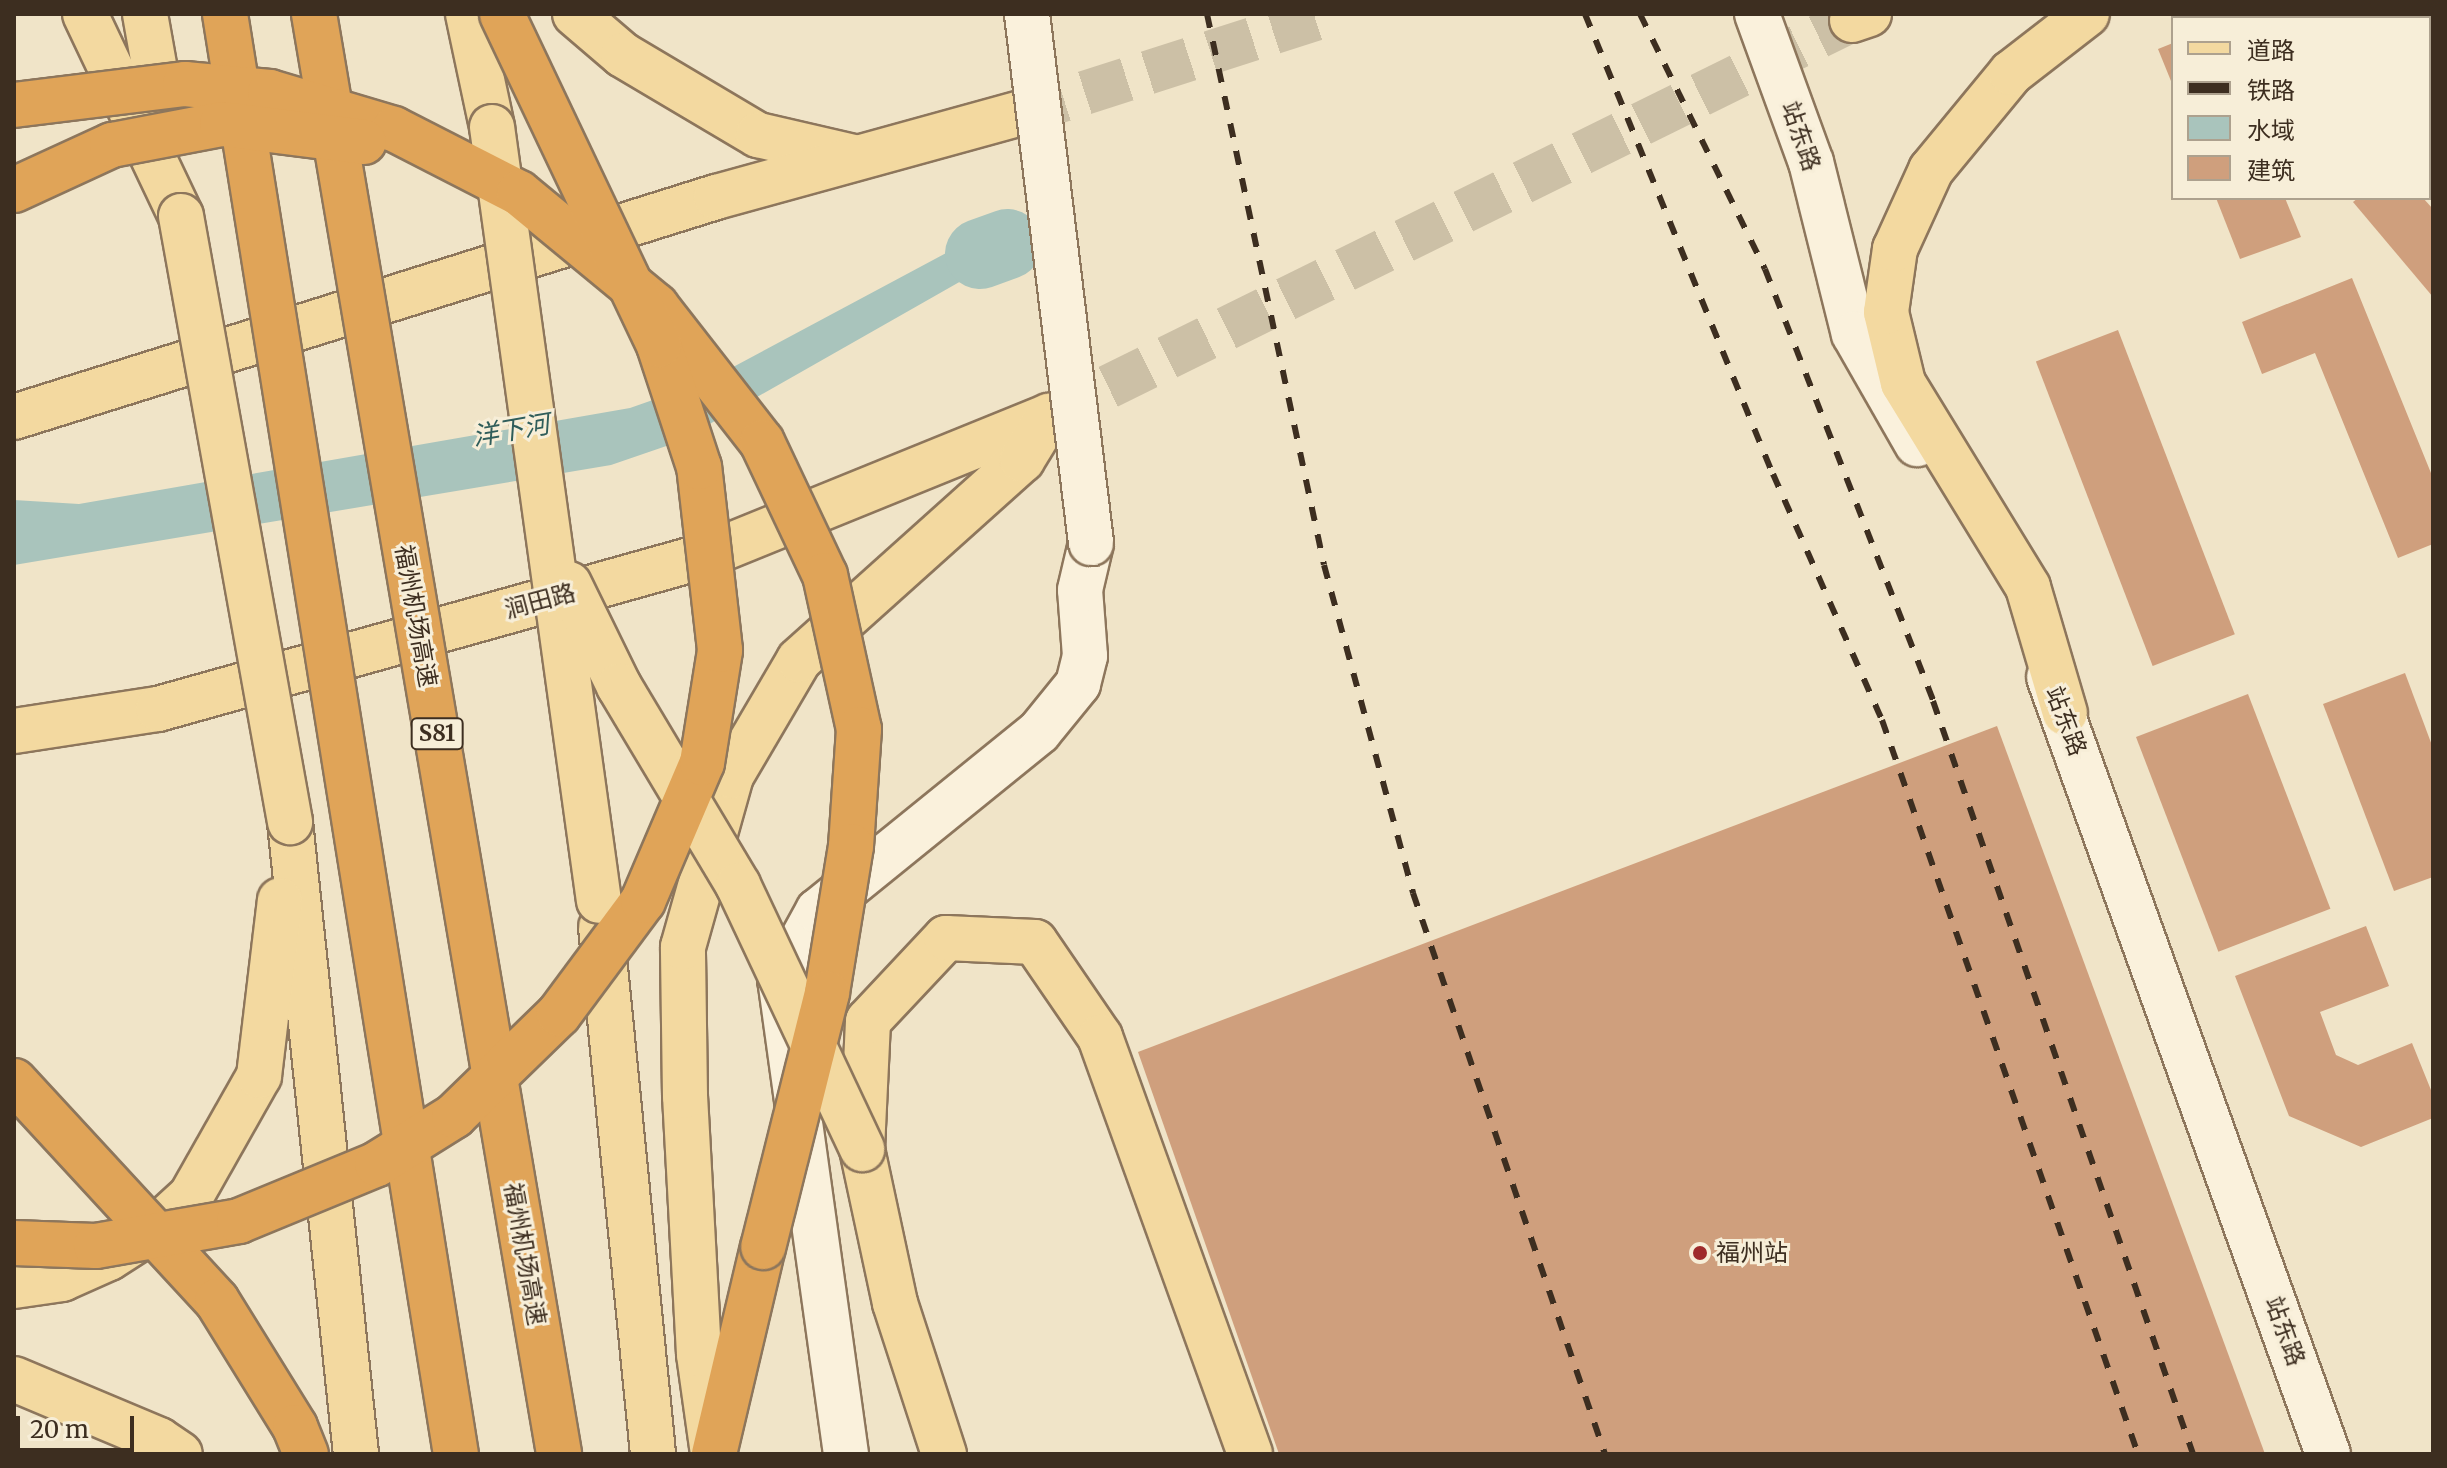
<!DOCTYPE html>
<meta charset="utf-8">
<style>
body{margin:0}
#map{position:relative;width:2447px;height:1468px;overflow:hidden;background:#f0e4c8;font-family:Merriweather,"Noto Sans SC",serif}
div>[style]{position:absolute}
.water>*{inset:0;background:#a9c4bc}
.river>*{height:70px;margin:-35px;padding:0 35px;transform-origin:35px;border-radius:35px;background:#a9c4bc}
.building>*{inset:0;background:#cf9f7d;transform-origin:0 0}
.major-tunnel>*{height:44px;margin-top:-22px;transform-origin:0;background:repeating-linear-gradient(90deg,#ccc0a6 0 44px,transparent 0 66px)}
.roads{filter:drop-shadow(2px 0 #8d765c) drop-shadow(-2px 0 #8d765c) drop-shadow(0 2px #8d765c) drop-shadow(0 -2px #8d765c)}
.minor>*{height:44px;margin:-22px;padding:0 22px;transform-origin:22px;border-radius:22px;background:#faf1dc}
.major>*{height:44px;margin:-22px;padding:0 22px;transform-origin:22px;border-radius:22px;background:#f3d9a0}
.highway>*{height:44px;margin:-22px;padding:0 22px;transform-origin:22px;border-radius:22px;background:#e0a458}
.rail>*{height:6px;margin-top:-3px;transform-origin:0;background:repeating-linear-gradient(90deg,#3d2e20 0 14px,transparent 0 28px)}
.bridges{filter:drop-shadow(2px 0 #8d765c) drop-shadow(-2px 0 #8d765c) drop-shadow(0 2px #8d765c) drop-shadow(0 -2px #8d765c)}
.minor-bridge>*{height:44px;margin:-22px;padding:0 22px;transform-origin:22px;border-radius:22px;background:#faf1dc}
.major-bridge>*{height:44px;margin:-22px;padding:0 22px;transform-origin:22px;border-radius:22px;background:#f3d9a0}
.highway-bridge>*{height:44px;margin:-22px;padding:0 22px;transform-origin:22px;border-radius:22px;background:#e0a458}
.dots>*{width:22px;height:22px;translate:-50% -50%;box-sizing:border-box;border:4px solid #f7eed8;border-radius:50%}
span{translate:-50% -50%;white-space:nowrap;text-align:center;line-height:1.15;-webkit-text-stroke:6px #f7eed8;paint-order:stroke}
.shield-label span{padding:2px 6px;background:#f7eed8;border:2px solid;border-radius:6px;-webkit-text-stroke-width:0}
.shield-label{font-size:22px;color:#3d2e20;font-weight:700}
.street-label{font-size:24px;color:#3d2e20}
.poi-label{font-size:24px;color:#3d2e20}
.left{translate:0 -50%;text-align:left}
.water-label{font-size:26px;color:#2f5d5a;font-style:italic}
.frame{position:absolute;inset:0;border:16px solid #3d2e20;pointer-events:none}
.legend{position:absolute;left:2171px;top:16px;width:260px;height:184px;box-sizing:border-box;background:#f7eed8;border:2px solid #ada18e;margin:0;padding:10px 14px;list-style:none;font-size:24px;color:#3d2e20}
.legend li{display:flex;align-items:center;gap:16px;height:40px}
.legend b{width:40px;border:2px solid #ada18e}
.scale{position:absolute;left:16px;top:1416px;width:118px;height:36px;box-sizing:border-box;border:4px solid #3d2e20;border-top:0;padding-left:10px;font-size:24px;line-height:28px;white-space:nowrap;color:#3d2e20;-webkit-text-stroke:6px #f7eed8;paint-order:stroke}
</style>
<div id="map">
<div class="water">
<div style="clip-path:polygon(963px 244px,980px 254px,977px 272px,678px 442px,611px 465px,14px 565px,14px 500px,79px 504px,630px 408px,707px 381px)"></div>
</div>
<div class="river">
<div style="left:980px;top:254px;width:29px;rotate:-20deg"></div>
</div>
<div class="building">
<div style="clip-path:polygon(2173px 43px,2173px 86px,2158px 49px)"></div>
<div style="clip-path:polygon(2216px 198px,2285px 198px,2301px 237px,2240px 259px)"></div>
<div style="clip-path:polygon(2358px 198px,2423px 198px,2433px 209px,2433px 297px,2353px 202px)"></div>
<div style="clip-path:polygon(2352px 278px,2433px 478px,2433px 544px,2398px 558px,2315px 353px,2262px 374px,2242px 322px)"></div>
<div style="left:2118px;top:330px;width:326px;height:88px;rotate:69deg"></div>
<div style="clip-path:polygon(2405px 673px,2433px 748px,2433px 877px,2394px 891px,2323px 704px)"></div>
<div style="left:2248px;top:694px;width:230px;height:120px;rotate:69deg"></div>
<div style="clip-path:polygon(1997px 726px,2265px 1454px,1279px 1454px,1138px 1052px)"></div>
<div style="clip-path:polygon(2366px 926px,2389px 986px,2320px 1012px,2336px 1055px,2358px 1065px,2412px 1043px,2433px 1095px,2433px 1118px,2361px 1147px,2289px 1116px,2235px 976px)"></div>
</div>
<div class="major-tunnel">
<div style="left:1022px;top:113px;width:324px;rotate:-17.8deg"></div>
<div style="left:1049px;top:416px;width:895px;rotate:-26.25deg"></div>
</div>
<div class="roads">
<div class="minor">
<div style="left:1757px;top:14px;width:158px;rotate:70deg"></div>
<div style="left:1811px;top:162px;width:177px;rotate:76deg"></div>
<div style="left:1854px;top:334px;width:127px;rotate:60.2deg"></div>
<div style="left:2049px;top:677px;width:826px;rotate:70.25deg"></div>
<div style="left:846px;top:1454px;width:479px;rotate:-97.9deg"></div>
<div style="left:780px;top:980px;width:79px;rotate:-61.2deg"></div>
<div style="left:818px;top:911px;width:284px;rotate:-39deg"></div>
<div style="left:1039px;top:732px;width:62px;rotate:-50.9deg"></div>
<div style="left:1078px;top:684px;width:29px;rotate:-76deg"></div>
<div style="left:1085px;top:656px;width:66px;rotate:-94.3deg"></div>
<div style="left:1080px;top:590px;width:48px;rotate:-76.8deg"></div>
</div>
<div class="major">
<div style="left:85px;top:14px;width:224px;rotate:64.6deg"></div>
<div style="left:145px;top:14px;width:114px;rotate:79.9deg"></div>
<div style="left:468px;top:14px;width:116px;rotate:78deg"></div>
<div style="left:575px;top:14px;width:63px;rotate:40.5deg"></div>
<div style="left:623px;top:55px;width:157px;rotate:30.7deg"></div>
<div style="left:758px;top:135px;width:98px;rotate:13deg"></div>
<div style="left:1852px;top:20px;width:18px;rotate:-19deg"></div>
<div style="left:14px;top:417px;width:736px;rotate:-17.4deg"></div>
<div style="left:716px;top:197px;width:317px;rotate:-15.4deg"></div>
<div style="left:2065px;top:713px;width:131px;rotate:-106.4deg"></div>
<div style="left:2028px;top:587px;width:239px;rotate:-121.5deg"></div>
<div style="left:1903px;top:383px;width:73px;rotate:-103.5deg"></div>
<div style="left:1886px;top:312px;width:64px;rotate:-81.9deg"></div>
<div style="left:1895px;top:249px;width:87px;rotate:-65.5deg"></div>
<div style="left:1931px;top:170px;width:126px;rotate:-50.5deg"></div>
<div style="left:2011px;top:73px;width:96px;rotate:-37.8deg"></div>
<div style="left:14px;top:731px;width:146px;rotate:-8.7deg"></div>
<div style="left:158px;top:709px;width:567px;rotate:-15.65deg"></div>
<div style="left:704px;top:556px;width:372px;rotate:-22.1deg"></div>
<div style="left:290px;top:822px;width:635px;rotate:84.04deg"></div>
<div style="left:601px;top:927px;width:530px;rotate:84.36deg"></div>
<div style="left:14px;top:1286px;width:49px;rotate:-8.3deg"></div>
<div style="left:62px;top:1279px;width:51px;rotate:-24.1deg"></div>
<div style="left:109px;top:1258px;width:56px;rotate:-32.6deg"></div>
<div style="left:156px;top:1228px;width:47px;rotate:-42.4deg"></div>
<div style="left:191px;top:1196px;width:138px;rotate:-60.5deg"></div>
<div style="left:259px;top:1076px;width:177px;rotate:-83.2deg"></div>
<div style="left:14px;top:1379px;width:157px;rotate:22.8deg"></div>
<div style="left:159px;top:1440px;width:25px;rotate:34deg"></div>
<div style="left:713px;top:1454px;width:101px;rotate:-98deg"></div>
<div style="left:699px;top:1354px;width:258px;rotate:-93.1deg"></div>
<div style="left:685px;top:1096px;width:149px;rotate:-90.8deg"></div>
<div style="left:683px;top:947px;width:178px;rotate:-74.3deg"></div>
<div style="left:731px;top:776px;width:134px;rotate:-59.6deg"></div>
<div style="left:799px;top:660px;width:300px;rotate:-41.9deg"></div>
<div style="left:1022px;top:460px;width:52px;rotate:-58.5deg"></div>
<div style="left:944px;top:1454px;width:159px;rotate:-108deg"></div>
<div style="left:895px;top:1303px;width:157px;rotate:-102.1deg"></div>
<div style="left:862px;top:1149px;width:128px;rotate:-87.3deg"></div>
<div style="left:868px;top:1021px;width:114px;rotate:-46.8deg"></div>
<div style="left:946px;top:938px;width:89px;rotate:2.6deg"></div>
<div style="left:1035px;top:942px;width:115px;rotate:55.6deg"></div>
<div style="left:1100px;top:1037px;width:443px;rotate:70.2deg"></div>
</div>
<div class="highway">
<div style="left:714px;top:1454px;width:213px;rotate:-76.7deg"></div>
</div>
</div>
<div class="rail">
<div style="left:1207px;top:14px;width:563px;rotate:78.01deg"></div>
<div style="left:1324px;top:565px;width:340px;rotate:74.8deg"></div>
<div style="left:1413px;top:893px;width:593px;rotate:71.11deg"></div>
<div style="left:1585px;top:14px;width:497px;rotate:67.8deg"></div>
<div style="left:1773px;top:474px;width:269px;rotate:66.1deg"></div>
<div style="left:1882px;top:720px;width:777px;rotate:70.77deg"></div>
<div style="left:1640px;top:14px;width:284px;rotate:63.9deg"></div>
<div style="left:1765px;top:269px;width:464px;rotate:68.7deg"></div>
<div style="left:1933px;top:701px;width:797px;rotate:70.95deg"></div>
</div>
<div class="bridges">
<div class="minor-bridge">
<div style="left:1027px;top:14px;width:533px;rotate:83.1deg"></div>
</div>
<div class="major-bridge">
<div style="left:492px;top:127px;width:781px;rotate:82.13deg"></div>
<div style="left:181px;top:216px;width:616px;rotate:79.8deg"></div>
<div style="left:569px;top:584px;width:114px;rotate:63.9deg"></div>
<div style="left:619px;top:686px;width:232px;rotate:59.1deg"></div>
<div style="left:738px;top:885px;width:292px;rotate:64.8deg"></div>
</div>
<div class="highway-bridge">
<div style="left:225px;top:14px;width:1458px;rotate:80.89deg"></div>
<div style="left:314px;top:14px;width:1461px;rotate:80.34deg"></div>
<div style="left:14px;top:105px;width:172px;rotate:-7deg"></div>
<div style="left:185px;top:84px;width:85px;rotate:5.4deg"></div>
<div style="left:270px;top:92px;width:129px;rotate:16.6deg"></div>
<div style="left:394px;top:129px;width:140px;rotate:27.1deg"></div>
<div style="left:519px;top:193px;width:178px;rotate:39.5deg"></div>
<div style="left:656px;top:306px;width:172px;rotate:52.1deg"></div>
<div style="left:762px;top:442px;width:147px;rotate:64.7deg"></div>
<div style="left:825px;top:575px;width:158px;rotate:77.6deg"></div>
<div style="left:859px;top:729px;width:117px;rotate:93.9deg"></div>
<div style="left:851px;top:846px;width:149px;rotate:99.3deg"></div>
<div style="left:827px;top:993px;width:262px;rotate:104.1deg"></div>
<div style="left:14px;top:190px;width:108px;rotate:-24.7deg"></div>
<div style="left:112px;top:145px;width:112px;rotate:-10.8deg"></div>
<div style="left:222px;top:124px;width:143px;rotate:7.2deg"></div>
<div style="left:14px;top:1081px;width:299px;rotate:47.3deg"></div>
<div style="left:217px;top:1301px;width:148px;rotate:58.2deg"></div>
<div style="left:295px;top:1427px;width:29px;rotate:68deg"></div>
<div style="left:14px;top:1243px;width:82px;rotate:2.1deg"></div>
<div style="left:96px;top:1246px;width:145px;rotate:-9.9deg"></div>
<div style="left:239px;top:1221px;width:149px;rotate:-22.4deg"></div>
<div style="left:377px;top:1164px;width:91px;rotate:-31.9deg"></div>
<div style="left:454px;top:1116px;width:146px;rotate:-44.2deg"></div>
<div style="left:559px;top:1014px;width:141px;rotate:-53.4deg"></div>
<div style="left:643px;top:901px;width:150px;rotate:-66.9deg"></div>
<div style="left:702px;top:763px;width:114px;rotate:-80.9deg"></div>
<div style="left:720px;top:650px;width:184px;rotate:-96.5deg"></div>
<div style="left:699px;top:467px;width:128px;rotate:-108.2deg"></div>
<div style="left:659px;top:345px;width:366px;rotate:-115.4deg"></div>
</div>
</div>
<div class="dots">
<div style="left:1700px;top:1253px;background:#9e2a2b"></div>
</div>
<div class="shield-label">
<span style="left:437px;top:734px">S81</span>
</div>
<div class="street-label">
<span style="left:1801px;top:136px;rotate:71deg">站东路</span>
<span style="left:540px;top:601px;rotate:-15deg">涧田路</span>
<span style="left:416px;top:616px;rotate:80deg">福州机场高速</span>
<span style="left:2066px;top:721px;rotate:69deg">站东路</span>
<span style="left:525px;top:1254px;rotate:80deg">福州机场高速</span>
<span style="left:2285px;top:1331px;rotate:70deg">站东路</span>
</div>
<div class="poi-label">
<span class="left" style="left:1716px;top:1253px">福州站</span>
</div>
<div class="water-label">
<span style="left:511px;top:430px;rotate:-10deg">洋下河</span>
</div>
<div class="frame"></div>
<ul class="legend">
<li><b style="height:10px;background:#f3d9a0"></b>道路</li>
<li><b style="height:10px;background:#3d2e20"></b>铁路</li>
<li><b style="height:22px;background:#a9c4bc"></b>水域</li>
<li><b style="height:22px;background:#cf9f7d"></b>建筑</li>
</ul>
<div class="scale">20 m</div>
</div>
